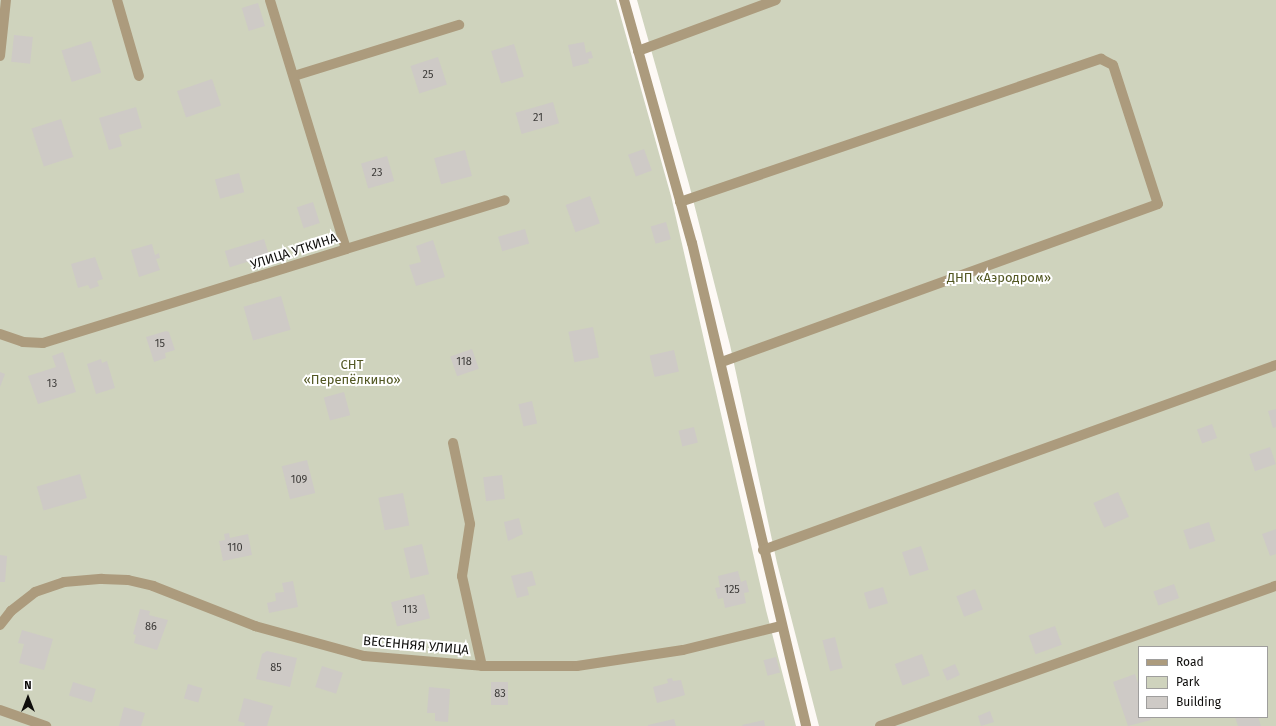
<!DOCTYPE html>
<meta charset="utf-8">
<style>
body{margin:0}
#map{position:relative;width:1276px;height:726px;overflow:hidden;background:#fdf9f5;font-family:"Fira Sans",sans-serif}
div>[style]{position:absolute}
.green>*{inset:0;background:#cfd3bd}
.building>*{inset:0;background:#cecac6;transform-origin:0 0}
.minor>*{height:10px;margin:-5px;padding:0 5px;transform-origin:5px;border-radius:5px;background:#ac9b7d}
span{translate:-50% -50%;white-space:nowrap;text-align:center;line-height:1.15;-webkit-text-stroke:4px #fff;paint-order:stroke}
.number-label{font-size:11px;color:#3e3c3a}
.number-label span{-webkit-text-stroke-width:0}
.street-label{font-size:13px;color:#0e0d0b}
.park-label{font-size:13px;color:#525723}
.legend{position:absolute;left:1138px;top:646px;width:130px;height:72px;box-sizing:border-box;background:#fff;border:1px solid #9f9e9d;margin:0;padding:5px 7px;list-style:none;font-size:12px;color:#0e0d0b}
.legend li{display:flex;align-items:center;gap:8px;height:20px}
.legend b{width:20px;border:1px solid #9f9e9d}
.north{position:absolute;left:8px;top:678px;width:40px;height:40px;-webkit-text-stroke:3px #fff;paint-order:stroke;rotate:0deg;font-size:11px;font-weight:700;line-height:16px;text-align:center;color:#0e0d0b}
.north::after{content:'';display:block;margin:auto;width:14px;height:18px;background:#0e0d0b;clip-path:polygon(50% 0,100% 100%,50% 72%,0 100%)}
</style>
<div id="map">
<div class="green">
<div style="clip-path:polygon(0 0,616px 0,671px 196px,766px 610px,796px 726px,0 726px)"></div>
<div style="clip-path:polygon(evenodd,637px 0,1276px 0,1276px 726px,819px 726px,777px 563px,730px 345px,689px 184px,637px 0,1139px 647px,1267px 647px,1267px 717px,1139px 717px,1139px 647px)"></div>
</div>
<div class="building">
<div style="left:258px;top:3px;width:24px;height:17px;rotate:73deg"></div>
<div style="left:14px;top:35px;width:19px;height:27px;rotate:6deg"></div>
<div style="left:91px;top:41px;width:33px;height:31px;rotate:72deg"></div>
<div style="clip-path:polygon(584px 42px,586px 53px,591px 51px,593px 58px,588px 59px,589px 63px,573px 67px,568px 45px)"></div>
<div style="left:514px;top:44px;width:34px;height:24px;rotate:73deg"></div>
<div style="left:438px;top:57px;width:29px;height:29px;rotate:72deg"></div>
<div style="left:212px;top:79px;width:28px;height:37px;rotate:71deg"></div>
<div style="left:553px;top:102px;width:22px;height:39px;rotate:74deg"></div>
<div style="clip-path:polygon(136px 107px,142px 128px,119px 135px,122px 146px,109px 150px,99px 118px)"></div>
<div style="left:61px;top:119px;width:40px;height:31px;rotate:72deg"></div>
<div style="left:644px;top:149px;width:23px;height:17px;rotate:70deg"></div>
<div style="left:465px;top:150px;width:27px;height:32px;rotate:75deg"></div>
<div style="left:387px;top:156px;width:26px;height:27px;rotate:74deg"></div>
<div style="left:239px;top:173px;width:20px;height:25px;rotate:75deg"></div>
<div style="left:590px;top:196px;width:29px;height:26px;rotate:70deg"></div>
<div style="left:313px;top:202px;width:22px;height:17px;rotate:72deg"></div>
<div style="left:666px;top:222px;width:18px;height:16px;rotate:74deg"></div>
<div style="left:525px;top:229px;width:15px;height:28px;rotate:74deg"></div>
<div style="left:264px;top:239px;width:17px;height:41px;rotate:73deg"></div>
<div style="clip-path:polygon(433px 240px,445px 277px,416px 286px,409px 265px,421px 262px,416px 246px)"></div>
<div style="clip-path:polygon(152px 244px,155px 255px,159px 253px,160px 258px,156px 259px,160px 270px,139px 277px,131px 250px)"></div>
<div style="clip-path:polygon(95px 257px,103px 279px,97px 281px,99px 286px,90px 289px,88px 285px,78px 288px,71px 264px)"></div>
<div style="left:281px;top:296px;width:35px;height:39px;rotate:74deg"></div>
<div style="left:593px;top:327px;width:31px;height:25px;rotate:79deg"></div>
<div style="clip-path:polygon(166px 331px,169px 332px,175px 350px,165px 353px,166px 358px,154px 362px,146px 337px)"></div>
<div style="left:472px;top:349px;width:21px;height:23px;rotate:71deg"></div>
<div style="left:674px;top:350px;width:22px;height:25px;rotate:77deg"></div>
<div style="clip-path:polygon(63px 352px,76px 392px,38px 404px,28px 376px,56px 367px,52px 356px)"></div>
<div style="clip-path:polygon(101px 359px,102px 363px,107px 361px,115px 388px,96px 394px,87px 364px)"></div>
<div style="clip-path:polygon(0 372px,5px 374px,0 387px)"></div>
<div style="left:344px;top:392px;width:24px;height:21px;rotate:75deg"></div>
<div style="left:532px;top:401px;width:23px;height:14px;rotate:77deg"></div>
<div style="clip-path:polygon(1276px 409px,1276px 427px,1273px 428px,1268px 411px)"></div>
<div style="left:1212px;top:424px;width:15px;height:16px;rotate:70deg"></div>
<div style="left:694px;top:427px;width:16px;height:16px;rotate:76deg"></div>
<div style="left:1270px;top:447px;width:18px;height:22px;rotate:71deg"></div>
<div style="left:307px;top:460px;width:34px;height:26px;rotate:76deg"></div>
<div style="left:80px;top:474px;width:25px;height:45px;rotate:74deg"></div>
<div style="left:502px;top:475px;width:24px;height:19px;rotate:83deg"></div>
<div style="left:1118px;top:492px;width:27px;height:27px;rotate:66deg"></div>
<div style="left:403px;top:493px;width:33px;height:25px;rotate:79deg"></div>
<div style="clip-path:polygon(519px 518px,523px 534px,508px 541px,504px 522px)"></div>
<div style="left:1209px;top:522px;width:20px;height:27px;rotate:72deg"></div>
<div style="clip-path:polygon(1276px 529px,1276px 554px,1270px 556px,1262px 534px)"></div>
<div style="clip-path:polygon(229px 533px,230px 538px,248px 534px,252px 555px,223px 561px,219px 541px,225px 540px,224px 534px)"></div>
<div style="left:422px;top:544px;width:31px;height:19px;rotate:77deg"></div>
<div style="left:921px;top:546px;width:25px;height:20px;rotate:72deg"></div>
<div style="clip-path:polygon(0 555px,7px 556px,5px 582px,0 582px)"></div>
<div style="clip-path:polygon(532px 571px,536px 585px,527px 587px,529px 595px,517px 598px,511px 576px)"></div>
<div style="clip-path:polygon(738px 571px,741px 582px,746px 580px,749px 592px,744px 593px,746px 603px,725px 608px,723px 598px,718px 599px,715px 588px,720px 587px,718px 576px)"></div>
<div style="clip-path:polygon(293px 581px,298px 607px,269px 613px,267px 603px,276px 601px,275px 593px,284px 592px,282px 583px)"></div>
<div style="left:1174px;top:584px;width:15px;height:22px;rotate:70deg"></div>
<div style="left:883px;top:587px;width:17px;height:20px;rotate:73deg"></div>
<div style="left:975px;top:589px;width:22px;height:20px;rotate:69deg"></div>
<div style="left:424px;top:594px;width:25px;height:34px;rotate:76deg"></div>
<div style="clip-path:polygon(140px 609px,150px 611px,149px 615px,168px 620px,157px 650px,134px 643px,136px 635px,133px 634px)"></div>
<div style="left:1055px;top:626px;width:20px;height:28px;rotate:70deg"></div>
<div style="clip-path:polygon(22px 630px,53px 639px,44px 670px,19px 663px,24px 644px,18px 643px)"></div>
<div style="left:835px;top:637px;width:32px;height:13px;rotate:76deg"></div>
<div style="clip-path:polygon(267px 651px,297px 658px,290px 687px,256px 679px,262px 654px)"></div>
<div style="left:922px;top:654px;width:23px;height:29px;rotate:70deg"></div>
<div style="left:776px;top:657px;width:16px;height:13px;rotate:75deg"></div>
<div style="left:955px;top:664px;width:12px;height:14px;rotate:66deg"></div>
<div style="left:322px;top:666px;width:22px;height:22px;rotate:18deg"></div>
<div style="clip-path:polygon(1135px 674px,1139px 686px,1139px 717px,1150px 717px,1151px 720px,1128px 726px,1113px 682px)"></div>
<div style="clip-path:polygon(672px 678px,673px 681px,681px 680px,685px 695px,657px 703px,653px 687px,668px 683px,667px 679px)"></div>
<div style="left:73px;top:682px;width:24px;height:14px;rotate:17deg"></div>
<div style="left:491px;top:682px;width:17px;height:23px"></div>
<div style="left:188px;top:684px;width:15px;height:15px;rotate:16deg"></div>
<div style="clip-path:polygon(429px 687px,450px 689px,448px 722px,435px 721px,435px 713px,427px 713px)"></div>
<div style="clip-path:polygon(244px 698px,273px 706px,267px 726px,244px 726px,245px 723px,238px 721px)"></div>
<div style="clip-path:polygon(124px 707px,145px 713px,141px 726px,119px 726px)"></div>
<div style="clip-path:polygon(990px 711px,994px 722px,981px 726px,978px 716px)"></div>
<div style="clip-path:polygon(1235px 717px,1258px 717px,1261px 726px,1238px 726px)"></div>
<div style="clip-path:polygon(674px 719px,676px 726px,648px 726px,648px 725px)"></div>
<div style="clip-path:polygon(764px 720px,765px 726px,743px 726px,742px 725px)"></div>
</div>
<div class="minor">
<div style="left:117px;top:0;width:79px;rotate:73.9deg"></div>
<div style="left:624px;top:0;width:252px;rotate:74.4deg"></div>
<div style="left:692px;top:243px;width:496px;rotate:76.7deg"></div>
<div style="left:638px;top:51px;width:147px;rotate:-20.3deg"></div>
<div style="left:0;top:56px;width:56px;rotate:-83.9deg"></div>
<div style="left:294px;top:76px;width:173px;rotate:-17.2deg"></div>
<div style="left:680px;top:202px;width:445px;rotate:-18.8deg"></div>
<div style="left:1101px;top:59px;width:13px;rotate:27deg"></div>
<div style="left:1113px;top:65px;width:146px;rotate:72.1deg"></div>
<div style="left:1158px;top:204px;width:464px;rotate:160.1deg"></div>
<div style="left:346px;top:249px;width:166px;rotate:-17.1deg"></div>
<div style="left:0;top:334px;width:24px;rotate:19deg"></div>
<div style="left:23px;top:342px;width:20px;rotate:3deg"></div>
<div style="left:43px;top:343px;width:317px;rotate:-17.2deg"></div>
<div style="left:346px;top:249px;width:260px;rotate:-107deg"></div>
<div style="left:453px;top:443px;width:83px;rotate:78.1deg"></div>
<div style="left:470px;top:524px;width:53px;rotate:98.7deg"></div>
<div style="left:462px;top:576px;width:92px;rotate:77.5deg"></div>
<div style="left:763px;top:550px;width:545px;rotate:-19.83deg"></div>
<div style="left:0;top:625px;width:18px;rotate:-52deg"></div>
<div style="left:11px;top:611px;width:31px;rotate:-38deg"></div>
<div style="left:35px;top:592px;width:31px;rotate:-19deg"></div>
<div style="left:64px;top:582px;width:38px;rotate:-5deg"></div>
<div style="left:102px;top:579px;width:26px;rotate:2deg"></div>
<div style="left:128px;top:580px;width:26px;rotate:13deg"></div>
<div style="left:153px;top:586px;width:110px;rotate:21.4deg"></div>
<div style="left:255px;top:626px;width:113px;rotate:15.4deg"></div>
<div style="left:364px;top:656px;width:118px;rotate:4.8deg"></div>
<div style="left:482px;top:666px;width:95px"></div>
<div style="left:577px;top:666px;width:107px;rotate:-8.6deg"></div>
<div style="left:683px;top:650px;width:101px;rotate:-13.8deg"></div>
<div style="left:0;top:710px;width:49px;rotate:19.2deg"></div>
<div style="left:880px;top:726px;width:420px;rotate:-19.5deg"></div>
</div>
<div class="number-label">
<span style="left:428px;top:75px">25</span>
<span style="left:538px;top:118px">21</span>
<span style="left:377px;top:173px">23</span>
<span style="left:160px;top:344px">15</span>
<span style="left:464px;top:362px">118</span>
<span style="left:52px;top:384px">13</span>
<span style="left:299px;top:480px">109</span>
<span style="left:235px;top:548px">110</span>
<span style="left:732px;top:590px">125</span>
<span style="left:410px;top:610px">113</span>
<span style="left:151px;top:627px">86</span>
<span style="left:276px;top:668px">85</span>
<span style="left:500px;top:694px">83</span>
</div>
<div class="street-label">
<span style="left:294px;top:252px;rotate:-18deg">УЛИЦА УТКИНА</span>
<span style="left:416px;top:646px;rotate:5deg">ВЕСЕННЯЯ УЛИЦА</span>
</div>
<div class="park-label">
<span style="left:999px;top:278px">ДНП «Аэродром»</span>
<span style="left:352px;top:373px">СНТ<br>«Перепёлкино»</span>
</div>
<ul class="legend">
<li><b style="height:5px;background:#ac9b7d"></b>Road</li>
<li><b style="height:11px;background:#cfd3bd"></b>Park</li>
<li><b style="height:11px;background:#cecac6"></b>Building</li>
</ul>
<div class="north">N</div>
</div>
